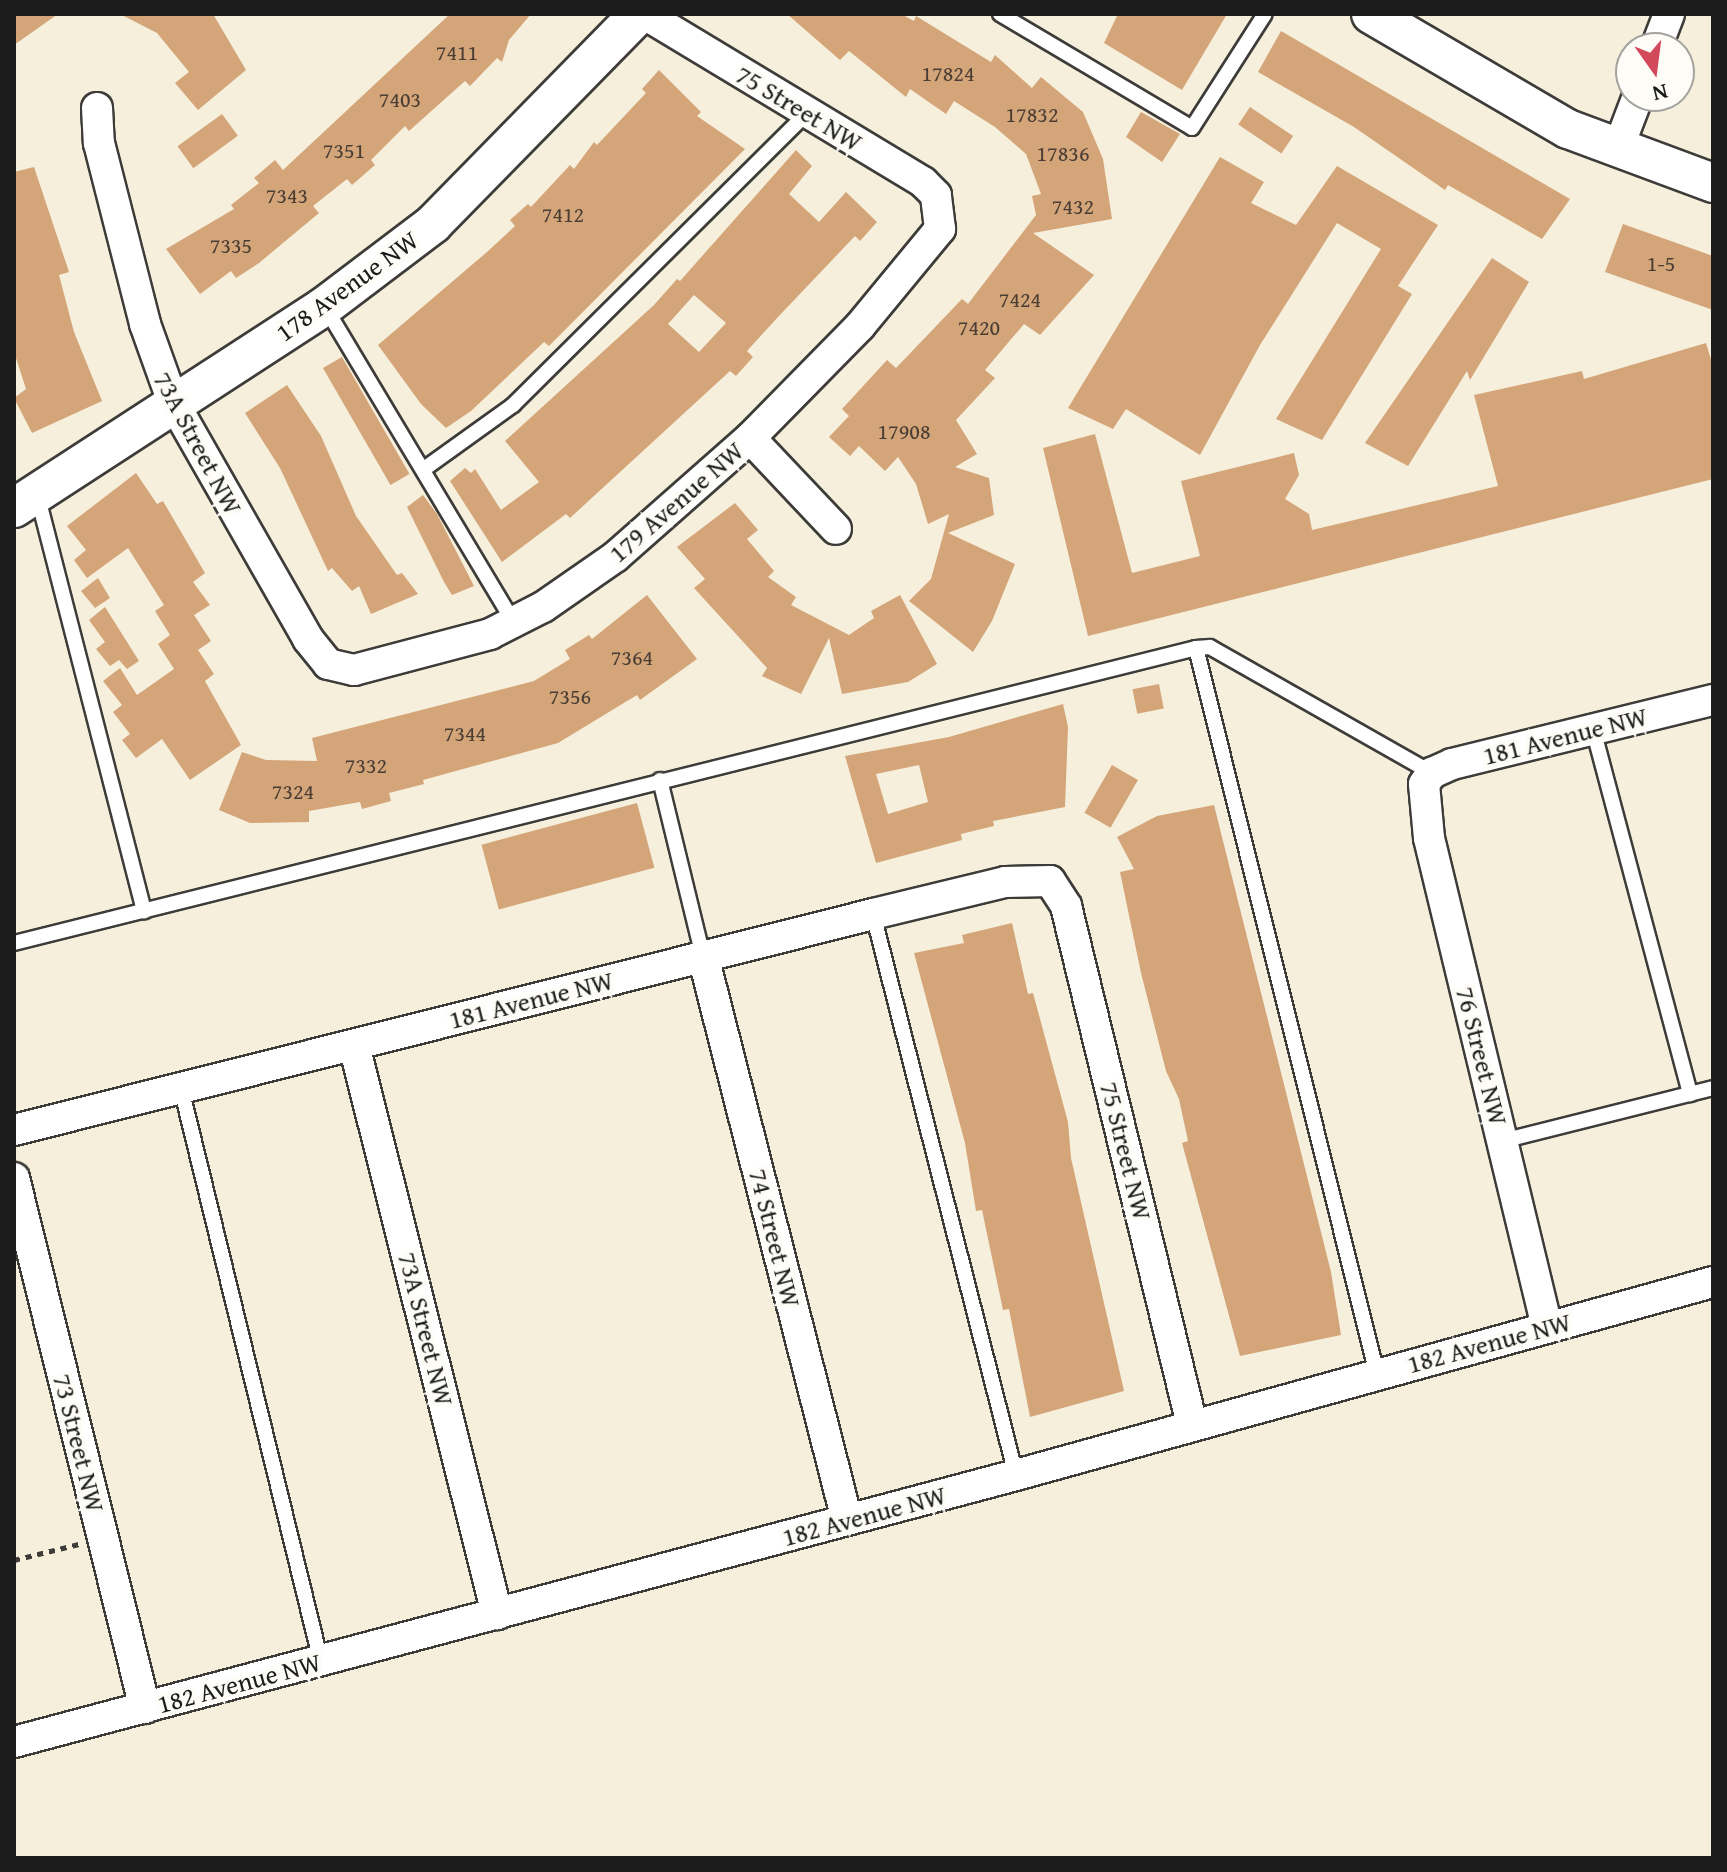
<!DOCTYPE html>
<style>
body{margin:0}
#map{position:relative;width:1727px;height:1872px;overflow:hidden;background:#f5efdc;font-family:"Gentium Book Plus",serif}
div>[style]{position:absolute}
.building>*{inset:0;background:#d5a57a;transform-origin:0 0}
.path>*{height:5px;margin-top:-2.5px;transform-origin:0;background:repeating-linear-gradient(90deg,#3d3c39 0 6px,transparent 0 12px)}
.roads{filter:drop-shadow(2px 0 #3d3c39) drop-shadow(-2px 0 #3d3c39) drop-shadow(0 2px #3d3c39) drop-shadow(0 -2px #3d3c39)}
.service>*{height:14px;margin:-7px;padding:0 7px;transform-origin:7px;border-radius:7px;background:#fff}
.minor>*{height:30px;margin:-15px;padding:0 15px;transform-origin:15px;border-radius:15px;background:#fff}
.tertiary>*{height:38px;margin:-19px;padding:0 19px;transform-origin:19px;border-radius:19px;background:#fff}
span{translate:-50% -50%;white-space:nowrap;text-align:center;line-height:1.15;-webkit-text-stroke:8px #fdfcf7;paint-order:stroke}
.number-label{font-size:22px;color:#4a3e34}
.number-label span{-webkit-text-stroke-width:0}
.street-label{font-size:26px;color:#1c1c1c}
.frame{position:absolute;inset:0;border:16px solid #1c1c1c;pointer-events:none}
.north{position:absolute;left:1615px;top:32px;width:80px;height:80px;box-sizing:border-box;background:#fdfcf7;border:2px solid #a3a29f;border-radius:50%;rotate:166deg;font-size:22px;font-weight:700;line-height:32px;text-align:center;color:#1c1c1c}
.north::after{content:'';display:block;margin:auto;width:28px;height:36px;background:#d1495b;clip-path:polygon(50% 0,100% 100%,50% 72%,0 100%)}
</style>
<div id="map">
<div class="building">
<div style="clip-path:polygon(14px 14px,58px 14px,14px 45px)"></div>
<div style="clip-path:polygon(120px 14px,213px 14px,246px 70px,198px 110px,175px 83px,189px 72px,157px 33px)"></div>
<div style="clip-path:polygon(450px 14px,531px 14px,509px 40px,502px 62px,497px 58px,470px 86px,465px 81px,409px 131px,405px 126px,371px 160px,375px 165px,352px 185px,347px 179px,313px 206px,319px 213px,259px 263px,236px 278px,231px 271px,200px 294px,166px 249px,234px 209px,231px 205px,259px 183px,254px 178px,275px 160px,283px 170px)"></div>
<div style="clip-path:polygon(787px 14px,901px 14px,914px 21px,916px 16px,991px 62px,995px 55px,1032px 88px,1041px 77px,1083px 112px,1103px 159px,1112px 219px,1033px 233px,1094px 275px,1040px 335px,1024px 324px,985px 370px,995px 378px,956px 420px,977px 454px,955px 467px,989px 478px,994px 515px,948px 533px,1015px 564px,992px 621px,973px 652px,909px 601px,931px 579px,949px 514px,928px 524px,916px 484px,898px 457px,885px 471px,859px 446px,850px 456px,829px 437px,849px 416px,842px 409px,887px 360px,896px 368px,962px 299px,968px 304px,1036px 215px,1032px 196px,1041px 194px,1026px 154px,995px 127px,954px 101px,946px 114px,910px 89px,906px 97px,849px 51px,840px 60px)"></div>
<div style="clip-path:polygon(1118px 14px,1227px 14px,1182px 90px,1104px 43px)"></div>
<div style="clip-path:polygon(1281px 31px,1570px 199px,1542px 239px,1448px 185px,1445px 190px,1354px 127px,1258px 72px)"></div>
<div style="clip-path:polygon(659px 70px,701px 112px,697px 116px,745px 149px,549px 346px,544px 342px,471px 411px,446px 428px,421px 404px,378px 345px,487px 252px,515px 226px,510px 220px,528px 204px,531px 207px,570px 165px,574px 169px,594px 142px,597px 145px,646px 93px,642px 89px)"></div>
<div style="left:1250px;top:107px;width:52px;height:21px;rotate:34deg"></div>
<div style="clip-path:polygon(1141px 112px,1180px 134px,1162px 162px,1126px 137px)"></div>
<div style="left:222px;top:114px;width:27px;height:55px;rotate:54deg"></div>
<div style="clip-path:polygon(evenodd,796px 150px,812px 166px,789px 194px,819px 222px,846px 192px,877px 222px,860px 241px,855px 236px,778px 317px,747px 351px,753px 357px,736px 376px,730px 371px,570px 518px,566px 514px,502px 562px,450px 481px,465px 468px,471px 473px,475px 469px,501px 510px,539px 482px,505px 441px,654px 305px,677px 279px,680px 281px,796px 150px,694px 295px,726px 323px,699px 352px,668px 324px,694px 295px)"></div>
<div style="clip-path:polygon(1220px 157px,1264px 182px,1251px 203px,1296px 225px,1337px 166px,1438px 225px,1398px 286px,1412px 294px,1322px 440px,1276px 419px,1381px 249px,1337px 223px,1260px 345px,1200px 455px,1126px 409px,1113px 429px,1068px 408px)"></div>
<div style="clip-path:polygon(34px 167px,69px 272px,59px 275px,74px 332px,102px 401px,32px 433px,14px 398px,26px 389px,14px 352px,14px 172px)"></div>
<div style="clip-path:polygon(1623px 224px,1713px 256px,1713px 310px,1605px 272px)"></div>
<div style="clip-path:polygon(1492px 258px,1529px 282px,1470px 380px,1467px 371px,1408px 466px,1365px 443px)"></div>
<div style="clip-path:polygon(1706px 343px,1713px 366px,1713px 479px,1088px 636px,1043px 448px,1095px 434px,1132px 573px,1200px 556px,1181px 481px,1294px 453px,1299px 475px,1285px 499px,1309px 514px,1312px 530px,1498px 486px,1474px 395px,1582px 371px,1584px 379px)"></div>
<div style="left:342px;top:357px;width:135px;height:22px;rotate:60deg"></div>
<div style="clip-path:polygon(287px 385px,321px 436px,356px 516px,397px 575px,402px 573px,418px 594px,371px 614px,359px 586px,352px 591px,332px 568px,328px 571px,280px 468px,245px 413px)"></div>
<div style="clip-path:polygon(136px 473px,157px 504px,163px 501px,205px 573px,193px 582px,210px 605px,194px 615px,211px 641px,198px 650px,214px 674px,205px 681px,241px 745px,190px 780px,162px 739px,136px 758px,122px 740px,130px 734px,113px 712px,122px 705px,103px 681px,120px 668px,137px 695px,174px 669px,158px 644px,170px 635px,155px 611px,164px 605px,128px 548px,87px 578px,74px 560px,86px 550px,67px 526px)"></div>
<div style="clip-path:polygon(423px 495px,437px 514px,474px 586px,452px 595px,444px 582px,407px 507px)"></div>
<div style="clip-path:polygon(735px 503px,758px 530px,747px 539px,774px 571px,768px 577px,796px 597px,791px 605px,849px 635px,874px 618px,871px 611px,900px 595px,937px 664px,908px 682px,842px 694px,829px 638px,801px 694px,762px 676px,767px 668px,694px 588px,705px 579px,677px 547px)"></div>
<div style="clip-path:polygon(98px 578px,110px 598px,95px 608px,81px 591px)"></div>
<div style="clip-path:polygon(647px 595px,697px 659px,640px 700px,637px 695px,558px 743px,423px 780px,424px 784px,389px 793px,391px 801px,362px 809px,360px 802px,309px 811px,309px 822px,250px 823px,219px 810px,242px 752px,266px 760px,317px 761px,312px 738px,534px 681px,570px 659px,565px 650px,589px 635px,592px 639px)"></div>
<div style="clip-path:polygon(105px 607px,139px 661px,127px 669px,119px 660px,110px 666px,96px 649px,105px 642px,89px 620px)"></div>
<div style="left:1159px;top:684px;width:25px;height:27px;rotate:79deg"></div>
<div style="clip-path:polygon(evenodd,1063px 704px,1068px 727px,1065px 807px,993px 821px,994px 826px,961px 834px,962px 840px,876px 863px,845px 756px,949px 737px,1063px 704px,919px 765px,928px 802px,888px 814px,876px 774px,919px 765px)"></div>
<div style="left:1112px;top:765px;width:30px;height:55px;rotate:30deg"></div>
<div style="left:637px;top:803px;width:67px;height:161px;rotate:75deg"></div>
<div style="clip-path:polygon(1214px 805px,1331px 1272px,1341px 1335px,1240px 1356px,1182px 1143px,1188px 1141px,1179px 1099px,1166px 1071px,1141px 973px,1120px 872px,1134px 869px,1117px 837px,1157px 816px)"></div>
<div style="clip-path:polygon(1012px 923px,1028px 994px,1033px 993px,1068px 1122px,1071px 1158px,1124px 1391px,1030px 1417px,1009px 1309px,1003px 1310px,982px 1210px,976px 1211px,965px 1143px,914px 953px,964px 943px,962px 935px)"></div>
</div>
<div class="path">
<div style="left:14px;top:1560px;width:67px;rotate:-13.8deg"></div>
</div>
<div class="roads">
<div class="service">
<div style="left:1000px;top:14px;width:223px;rotate:30.7deg"></div>
<div style="left:1192px;top:128px;width:135px;rotate:-57.4deg"></div>
<div style="left:325px;top:307px;width:368px;rotate:59.1deg"></div>
<div style="left:424px;top:469px;width:110px;rotate:-35.7deg"></div>
<div style="left:513px;top:405px;width:414px;rotate:-44.8deg"></div>
<div style="left:37px;top:494px;width:431px;rotate:75.6deg"></div>
<div style="left:1196px;top:648px;width:748px;rotate:76deg"></div>
<div style="left:1593px;top:729px;width:378px;rotate:75.1deg"></div>
<div style="left:660px;top:780px;width:181px;rotate:76.3deg"></div>
<div style="left:873px;top:914px;width:579px;rotate:75.7deg"></div>
<div style="left:14px;top:943px;width:1218px;rotate:-14.01deg"></div>
<div style="left:1196px;top:648px;width:14px;rotate:-4deg"></div>
<div style="left:1210px;top:647px;width:255px;rotate:29.6deg"></div>
<div style="left:181px;top:1088px;width:591px;rotate:76.29deg"></div>
<div style="left:1502px;top:1141px;width:218px;rotate:-14.1deg"></div>
</div>
<div class="minor">
<div style="left:1656px;top:48px;width:36px;rotate:-69deg"></div>
<div style="left:97px;top:108px;width:35px;rotate:87deg"></div>
<div style="left:99px;top:143px;width:187px;rotate:75.7deg"></div>
<div style="left:145px;top:324px;width:83px;rotate:70.3deg"></div>
<div style="left:173px;top:402px;width:273px;rotate:60.3deg"></div>
<div style="left:308px;top:639px;width:32px;rotate:51deg"></div>
<div style="left:328px;top:664px;width:27px;rotate:13deg"></div>
<div style="left:354px;top:670px;width:141px;rotate:-14.8deg"></div>
<div style="left:490px;top:634px;width:59px;rotate:-27deg"></div>
<div style="left:543px;top:607px;width:88px;rotate:-34.8deg"></div>
<div style="left:615px;top:557px;width:180px;rotate:-41.4deg"></div>
<div style="left:750px;top:438px;width:157px;rotate:-45.5deg"></div>
<div style="left:860px;top:326px;width:126px;rotate:-50.5deg"></div>
<div style="left:940px;top:229px;width:34px;rotate:-97deg"></div>
<div style="left:936px;top:195px;width:18px;rotate:-135deg"></div>
<div style="left:923px;top:182px;width:325px;rotate:-148.9deg"></div>
<div style="left:1617px;top:151px;width:59px;rotate:-69.1deg"></div>
<div style="left:750px;top:438px;width:125px;rotate:46.6deg"></div>
<div style="left:703px;top:956px;width:582px;rotate:75.68deg"></div>
<div style="left:354px;top:1045px;width:587px;rotate:75.89deg"></div>
<div style="left:14px;top:1130px;width:886px;rotate:-14.11deg"></div>
<div style="left:873px;top:914px;width:136px;rotate:-13.6deg"></div>
<div style="left:1005px;top:882px;width:45px;rotate:-1.3deg"></div>
<div style="left:1050px;top:881px;width:30px;rotate:57deg"></div>
<div style="left:1066px;top:906px;width:534px;rotate:76.35deg"></div>
<div style="left:14px;top:1178px;width:546px;rotate:76.12deg"></div>
<div style="left:1547px;top:1327px;width:503px;rotate:-103.57deg"></div>
<div style="left:1429px;top:838px;width:54px;rotate:-95.3deg"></div>
<div style="left:1424px;top:784px;width:14px;rotate:-54deg"></div>
<div style="left:1432px;top:773px;width:22px;rotate:-24deg"></div>
<div style="left:1452px;top:764px;width:269px;rotate:-13.8deg"></div>
<div style="left:14px;top:1742px;width:1037px;rotate:-14.92deg"></div>
<div style="left:1016px;top:1475px;width:723px;rotate:-15.48deg"></div>
</div>
<div class="tertiary">
<div style="left:1371px;top:14px;width:228px;rotate:30.3deg"></div>
<div style="left:1568px;top:129px;width:155px;rotate:20.4deg"></div>
<div style="left:14px;top:508px;width:371px;rotate:-33deg"></div>
<div style="left:325px;top:306px;width:136px;rotate:-37.2deg"></div>
<div style="left:433px;top:224px;width:294px;rotate:-45.6deg"></div>
</div>
</div>
<div class="number-label">
<span style="left:457px;top:53px">7411</span>
<span style="left:948px;top:74px">17824</span>
<span style="left:400px;top:100px">7403</span>
<span style="left:1032px;top:115px">17832</span>
<span style="left:344px;top:151px">7351</span>
<span style="left:1063px;top:154px">17836</span>
<span style="left:287px;top:196px">7343</span>
<span style="left:1073px;top:207px">7432</span>
<span style="left:563px;top:215px">7412</span>
<span style="left:231px;top:246px">7335</span>
<span style="left:1661px;top:264px">1-5</span>
<span style="left:1020px;top:300px">7424</span>
<span style="left:979px;top:328px">7420</span>
<span style="left:904px;top:432px">17908</span>
<span style="left:632px;top:658px">7364</span>
<span style="left:570px;top:697px">7356</span>
<span style="left:465px;top:734px">7344</span>
<span style="left:366px;top:766px">7332</span>
<span style="left:293px;top:792px">7324</span>
</div>
<div class="street-label">
<span style="left:799px;top:108px;rotate:31deg">75 Street NW</span>
<span style="left:347px;top:286px;rotate:-36deg">178 Avenue NW</span>
<span style="left:198px;top:443px;rotate:62deg">73A Street NW</span>
<span style="left:676px;top:502px;rotate:-41deg">179 Avenue NW</span>
<span style="left:1565px;top:736px;rotate:-14deg">181 Avenue NW</span>
<span style="left:531px;top:1000px;rotate:-14deg">181 Avenue NW</span>
<span style="left:1482px;top:1056px;rotate:76deg">76 Street NW</span>
<span style="left:1126px;top:1151px;rotate:76deg">75 Street NW</span>
<span style="left:775px;top:1238px;rotate:76deg">74 Street NW</span>
<span style="left:426px;top:1329px;rotate:76deg">73A Street NW</span>
<span style="left:1489px;top:1343px;rotate:-15deg">182 Avenue NW</span>
<span style="left:79px;top:1443px;rotate:76deg">73 Street NW</span>
<span style="left:864px;top:1516px;rotate:-15deg">182 Avenue NW</span>
<span style="left:239px;top:1683px;rotate:-15deg">182 Avenue NW</span>
</div>
<div class="frame"></div>
<div class="north">N</div>
</div>
